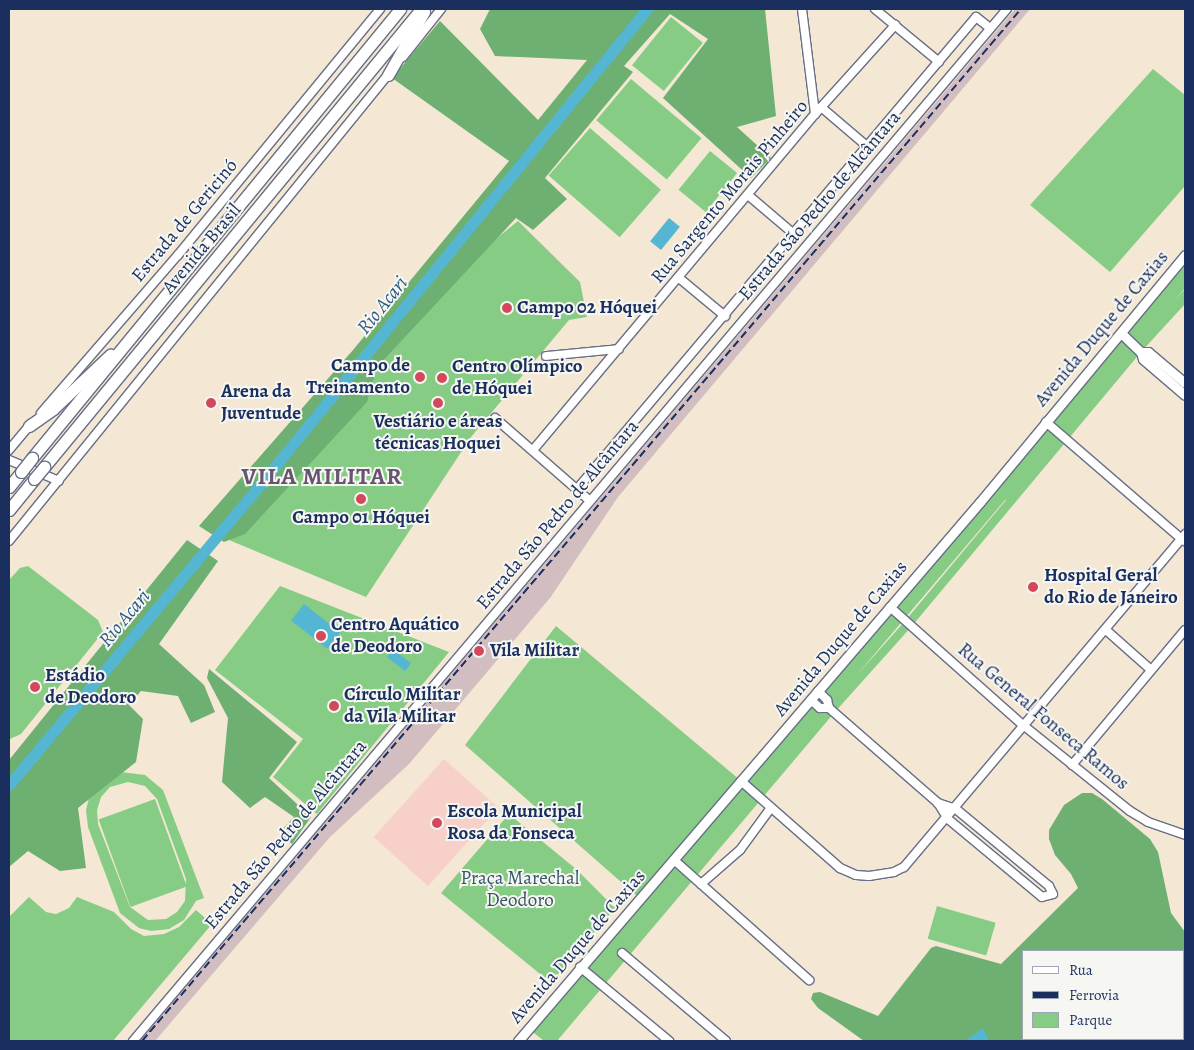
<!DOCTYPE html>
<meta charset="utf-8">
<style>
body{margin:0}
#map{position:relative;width:1194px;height:1050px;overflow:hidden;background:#f4e7d3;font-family:Alegreya,serif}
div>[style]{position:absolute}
.built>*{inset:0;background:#f7d0c9;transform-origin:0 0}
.industrial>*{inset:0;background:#d2bec1}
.green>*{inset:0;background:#87cc85;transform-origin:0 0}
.forest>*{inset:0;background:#6db072}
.water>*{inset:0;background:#55b6d4;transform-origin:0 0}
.river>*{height:11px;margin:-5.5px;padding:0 5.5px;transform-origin:5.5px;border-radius:5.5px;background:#55b6d4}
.roads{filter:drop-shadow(1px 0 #676f87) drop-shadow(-1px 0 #676f87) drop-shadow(0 1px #676f87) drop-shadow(0 -1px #676f87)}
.minor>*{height:8px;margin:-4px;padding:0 4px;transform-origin:4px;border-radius:4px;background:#fff}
.major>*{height:9px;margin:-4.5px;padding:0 4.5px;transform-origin:4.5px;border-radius:4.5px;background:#fff}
.highway>*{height:11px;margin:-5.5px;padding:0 5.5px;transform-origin:5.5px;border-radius:5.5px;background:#fff}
.rail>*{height:2px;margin-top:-1px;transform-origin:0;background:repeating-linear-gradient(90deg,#1b2f5e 0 8px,transparent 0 12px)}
.bridges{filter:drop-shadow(1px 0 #676f87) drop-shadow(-1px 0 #676f87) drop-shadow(0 1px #676f87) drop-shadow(0 -1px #676f87)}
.highway-bridge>*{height:11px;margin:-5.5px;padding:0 5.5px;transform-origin:5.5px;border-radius:5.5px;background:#fff}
.dots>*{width:14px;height:14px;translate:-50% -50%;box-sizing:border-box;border:2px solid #f6f6f2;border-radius:50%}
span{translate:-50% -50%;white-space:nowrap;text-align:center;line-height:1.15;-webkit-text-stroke:4px #f6f6f2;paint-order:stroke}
.street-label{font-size:19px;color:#1b2f5e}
.poi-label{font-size:19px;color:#1b2f5e;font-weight:700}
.left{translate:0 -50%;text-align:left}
.right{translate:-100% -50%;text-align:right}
.park-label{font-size:19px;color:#365668}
.water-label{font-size:20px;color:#2c5881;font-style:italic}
.district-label{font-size:24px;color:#675471;font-weight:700;letter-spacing:1px}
.frame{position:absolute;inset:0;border:10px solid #1b2f5e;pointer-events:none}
.legend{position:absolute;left:1022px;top:950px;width:162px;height:90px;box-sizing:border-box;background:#f6f6f2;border:1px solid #9ea6b7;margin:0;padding:6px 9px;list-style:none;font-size:15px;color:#1b2f5e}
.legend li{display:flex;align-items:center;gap:10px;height:25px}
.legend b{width:25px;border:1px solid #9ea6b7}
</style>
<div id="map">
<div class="built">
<div style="left:444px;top:759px;width:73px;height:105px;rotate:42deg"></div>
</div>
<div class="industrial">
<div style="clip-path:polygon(1015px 9px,1030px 9px,618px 497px,550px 598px,409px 764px,330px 837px,155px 1041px,140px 1041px)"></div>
</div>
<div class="green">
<div style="left:671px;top:17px;width:41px;height:62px;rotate:39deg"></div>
<div style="clip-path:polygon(1153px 69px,1185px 95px,1185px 186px,1110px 272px,1030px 205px)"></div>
<div style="left:631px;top:79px;width:92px;height:54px;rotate:40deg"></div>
<div style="left:590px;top:128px;width:94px;height:63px;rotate:41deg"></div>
<div style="left:710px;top:151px;width:35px;height:50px;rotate:39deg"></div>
<div style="clip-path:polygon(518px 221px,580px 282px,587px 317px,569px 320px,471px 437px,366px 597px,229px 540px,451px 275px)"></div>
<div style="clip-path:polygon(evenodd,1185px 257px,1185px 288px,1174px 301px,1185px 289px,1185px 304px,1141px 352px,912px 626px,834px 713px,557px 1041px,544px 1041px,529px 1029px,637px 896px,465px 745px,556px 626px,740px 780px,1185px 257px,1006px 500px,905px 621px,856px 676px,1005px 500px,1006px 500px)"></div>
<div style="clip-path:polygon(28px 566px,98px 620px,103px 632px,21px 734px,10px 739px,9px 580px,20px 568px)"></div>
<div style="clip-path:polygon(280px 586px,449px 652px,317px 814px,273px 777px,303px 739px,215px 670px)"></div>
<div style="clip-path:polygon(evenodd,121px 772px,145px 775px,163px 790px,204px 898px,196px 901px,184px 920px,169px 929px,151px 931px,139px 928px,120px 913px,88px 827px,86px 810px,89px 798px,121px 772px,128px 782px,145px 786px,157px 799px,186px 879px,185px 901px,177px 912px,166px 919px,148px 920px,130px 907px,98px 824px,97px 810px,101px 797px,110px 787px,128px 782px)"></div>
<div style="left:155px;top:799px;width:93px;height:60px;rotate:70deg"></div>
<div style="clip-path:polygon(509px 814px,576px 869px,615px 908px,551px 983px,441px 893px)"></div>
<div style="clip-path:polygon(29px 897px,46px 912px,56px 914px,69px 908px,77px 897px,114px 912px,131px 929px,144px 936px,164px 934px,179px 927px,196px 910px,212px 924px,113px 1041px,9px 1041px,9px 917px)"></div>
<div style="left:937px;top:906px;width:61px;height:34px;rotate:16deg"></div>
</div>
<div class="forest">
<div style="clip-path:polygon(490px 9px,765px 9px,776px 116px,737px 127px,771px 158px,751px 178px,663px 98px,708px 39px,670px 14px,624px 66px,633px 72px,545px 178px,567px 199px,533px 230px,516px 218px,377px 367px,367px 402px,245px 534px,224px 542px,199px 526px,353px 350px,509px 161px,392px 78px,440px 21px,538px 120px,587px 60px,495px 56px,480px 29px)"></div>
<div style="clip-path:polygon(187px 540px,218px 561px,159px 644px,204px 685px,215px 712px,191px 723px,178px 696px,141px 691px,129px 705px,143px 719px,136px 762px,78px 808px,86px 868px,60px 871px,28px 851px,9px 867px,9px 760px)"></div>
<div style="clip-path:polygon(209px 669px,297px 742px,269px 778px,311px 817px,292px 844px,279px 833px,294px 817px,265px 797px,250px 808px,222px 782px,228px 718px,207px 678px)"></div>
<div style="clip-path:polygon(evenodd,1082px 793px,1092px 793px,1102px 799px,1150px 839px,1158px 852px,1171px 913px,1185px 932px,1185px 1041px,864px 1041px,818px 1008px,811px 999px,813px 993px,820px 992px,878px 1016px,931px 948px,936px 946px,1001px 964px,1078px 888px,1071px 874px,1055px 855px,1049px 839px,1049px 830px,1064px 805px,1082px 793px,1023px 951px,1183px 951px,1183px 1039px,1023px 1039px,1023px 951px)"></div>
</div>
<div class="water">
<div style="left:669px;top:218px;width:14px;height:30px;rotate:39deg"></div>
<div style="left:304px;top:604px;width:46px;height:21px;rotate:38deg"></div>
<div style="left:393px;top:649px;width:23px;height:10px;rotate:38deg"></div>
<div style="clip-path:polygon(983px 1028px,989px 1041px,965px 1041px)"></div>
</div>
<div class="river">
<div style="left:9px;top:785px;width:398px;rotate:-50.1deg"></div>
<div style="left:264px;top:480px;width:607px;rotate:-50.88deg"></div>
</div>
<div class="roads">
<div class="minor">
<div style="left:802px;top:9px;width:106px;rotate:82.9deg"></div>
<div style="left:875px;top:9px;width:83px;rotate:39.6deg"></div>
<div style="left:403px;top:57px;width:61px;rotate:-51.6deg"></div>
<div style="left:821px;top:107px;width:62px;rotate:40.4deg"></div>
<div style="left:748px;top:195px;width:62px;rotate:40.4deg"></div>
<div style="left:679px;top:278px;width:60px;rotate:39.6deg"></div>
<div style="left:546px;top:356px;width:73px;rotate:-5.5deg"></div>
<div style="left:41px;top:413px;width:209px;rotate:-49.1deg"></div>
<div style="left:178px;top:255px;width:318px;rotate:-50.6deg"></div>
<div style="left:495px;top:418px;width:126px;rotate:41.1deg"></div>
<div style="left:1046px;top:422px;width:182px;rotate:40.8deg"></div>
<div style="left:9px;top:450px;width:35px;rotate:-50deg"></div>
<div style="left:533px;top:450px;width:439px;rotate:-50deg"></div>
<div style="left:815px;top:114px;width:120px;rotate:-48deg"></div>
<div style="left:9px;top:460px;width:54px;rotate:22.8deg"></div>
<div style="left:577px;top:489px;width:618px;rotate:-49.79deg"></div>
<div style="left:976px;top:17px;width:18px;rotate:38deg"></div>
<div style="left:9px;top:541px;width:606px;rotate:-50.9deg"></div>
<div style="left:890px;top:607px;width:178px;rotate:41.6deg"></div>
<div style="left:1023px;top:725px;width:137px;rotate:38.8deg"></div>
<div style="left:1130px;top:811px;width:21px;rotate:31deg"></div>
<div style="left:1148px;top:822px;width:39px;rotate:19deg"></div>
<div style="left:1106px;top:630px;width:60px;rotate:41.6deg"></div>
<div style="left:818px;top:691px;width:13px;rotate:45deg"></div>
<div style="left:827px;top:700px;width:8px;rotate:76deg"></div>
<div style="left:829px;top:708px;width:145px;rotate:41.1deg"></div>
<div style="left:938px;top:803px;width:19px;rotate:58deg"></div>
<div style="left:948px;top:819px;width:122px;rotate:39.7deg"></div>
<div style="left:1042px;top:897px;width:11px;rotate:-15deg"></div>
<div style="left:1053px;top:894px;width:9px;rotate:-117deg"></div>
<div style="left:1049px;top:886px;width:121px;rotate:-140.4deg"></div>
<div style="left:956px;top:809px;width:19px;rotate:-162deg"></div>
<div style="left:811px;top:700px;width:12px;rotate:42deg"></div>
<div style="left:820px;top:708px;width:9px"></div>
<div style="left:1072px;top:765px;width:176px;rotate:-50.1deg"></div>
<div style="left:741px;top:781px;width:132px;rotate:41.3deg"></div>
<div style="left:840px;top:868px;width:17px;rotate:24deg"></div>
<div style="left:856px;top:875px;width:13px;rotate:4deg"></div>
<div style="left:869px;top:876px;width:25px;rotate:-9deg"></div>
<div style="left:894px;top:872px;width:11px;rotate:-27deg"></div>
<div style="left:904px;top:867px;width:436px;rotate:-49.8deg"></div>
<div style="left:674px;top:860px;width:181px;rotate:41.6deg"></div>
<div style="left:701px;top:884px;width:52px;rotate:-41.1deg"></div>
<div style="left:740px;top:850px;width:51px;rotate:-53.8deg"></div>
<div style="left:622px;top:953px;width:136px;rotate:40.2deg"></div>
<div style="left:580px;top:967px;width:116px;rotate:39.7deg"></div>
<div style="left:133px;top:1041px;width:1352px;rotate:-49.74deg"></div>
</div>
<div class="major">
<div style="left:1121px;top:333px;width:28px;rotate:44deg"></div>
<div style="left:1141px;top:352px;width:7px;rotate:74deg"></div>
<div style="left:1143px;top:359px;width:55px;rotate:40.6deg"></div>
<div style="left:1141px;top:352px;width:7px"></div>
<div style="left:1148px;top:352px;width:48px;rotate:40deg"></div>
<div style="left:518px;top:1041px;width:710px;rotate:-49.4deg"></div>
<div style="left:980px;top:502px;width:321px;rotate:-50.3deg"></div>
</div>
<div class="highway">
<div style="left:388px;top:75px;width:73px;rotate:-60.3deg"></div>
<div style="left:29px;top:426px;width:29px;rotate:-35deg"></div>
<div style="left:53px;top:409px;width:79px;rotate:-43.5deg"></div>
<div style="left:32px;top:458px;width:581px;rotate:-50.66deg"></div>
<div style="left:44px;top:467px;width:593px;rotate:-50.54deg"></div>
<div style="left:9px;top:487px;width:19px;rotate:-51deg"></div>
<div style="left:9px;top:510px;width:40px;rotate:-51deg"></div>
</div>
</div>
<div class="rail">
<div style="left:142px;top:1041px;width:1356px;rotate:-49.58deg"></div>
</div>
<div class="bridges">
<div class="highway-bridge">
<div style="left:21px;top:472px;width:18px;rotate:-52deg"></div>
<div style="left:34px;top:479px;width:16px;rotate:-50deg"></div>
</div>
</div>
<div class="dots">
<div style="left:507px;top:308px;background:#d1495b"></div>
<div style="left:420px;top:377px;background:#d1495b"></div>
<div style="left:442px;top:378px;background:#d1495b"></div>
<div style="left:211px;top:403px;background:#d1495b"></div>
<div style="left:438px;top:403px;background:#d1495b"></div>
<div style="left:361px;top:499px;background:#d1495b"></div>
<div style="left:1033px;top:587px;background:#d1495b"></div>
<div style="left:321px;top:636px;background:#d1495b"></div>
<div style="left:479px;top:651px;background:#d1495b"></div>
<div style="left:35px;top:687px;background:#d1495b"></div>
<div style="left:334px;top:706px;background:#d1495b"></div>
<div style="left:437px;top:823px;background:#d1495b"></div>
</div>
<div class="street-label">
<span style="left:730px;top:192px;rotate:-50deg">Rua Sargento Morais Pinheiro</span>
<span style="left:820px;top:206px;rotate:-50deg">Estrada São Pedro de Alcântara</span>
<span style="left:185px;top:221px;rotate:-50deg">Estrada de Gericinó</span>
<span style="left:202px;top:249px;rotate:-50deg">Avenida Brasil</span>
<span style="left:1102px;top:329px;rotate:-50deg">Avenida Duque de Caxias</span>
<span style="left:558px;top:515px;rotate:-50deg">Estrada São Pedro de Alcântara</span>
<span style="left:841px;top:639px;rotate:-50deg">Avenida Duque de Caxias</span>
<span style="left:1043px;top:717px;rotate:40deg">Rua General Fonseca Ramos</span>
<span style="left:286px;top:835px;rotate:-50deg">Estrada São Pedro de Alcântara</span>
<span style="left:578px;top:947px;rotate:-49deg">Avenida Duque de Caxias</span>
</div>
<div class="poi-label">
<span class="left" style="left:517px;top:308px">Campo 02 Hóquei</span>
<span class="right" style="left:410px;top:377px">Campo de<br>Treinamento</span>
<span class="left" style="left:452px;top:378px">Centro Olímpico<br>de Hóquei</span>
<span class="left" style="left:221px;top:403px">Arena da<br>Juventude</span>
<span style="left:438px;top:433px">Vestiário e áreas<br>técnicas Hoquei</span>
<span style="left:361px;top:518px">Campo 01 Hóquei</span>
<span class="left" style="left:1044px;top:587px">Hospital Geral<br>do Rio de Janeiro</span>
<span class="left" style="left:331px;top:636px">Centro Aquático<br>de Deodoro</span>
<span class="left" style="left:490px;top:651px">Vila Militar</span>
<span class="left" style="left:45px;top:687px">Estádio<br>de Deodoro</span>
<span class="left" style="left:344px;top:706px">Círculo Militar<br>da Vila Militar</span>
<span class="left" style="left:447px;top:823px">Escola Municipal<br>Rosa da Fonseca</span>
</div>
<div class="park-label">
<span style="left:520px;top:890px">Praça Marechal<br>Deodoro</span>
</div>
<div class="water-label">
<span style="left:382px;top:305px;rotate:-51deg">Rio Acari</span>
<span style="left:124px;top:618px;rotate:-50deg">Rio Acari</span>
</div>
<div class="district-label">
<span style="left:322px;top:477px">VILA MILITAR</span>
</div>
<div class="frame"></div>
<ul class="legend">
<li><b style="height:6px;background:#fff"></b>Rua</li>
<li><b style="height:6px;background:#1b2f5e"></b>Ferrovia</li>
<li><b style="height:14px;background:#87cc85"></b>Parque</li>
</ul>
</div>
